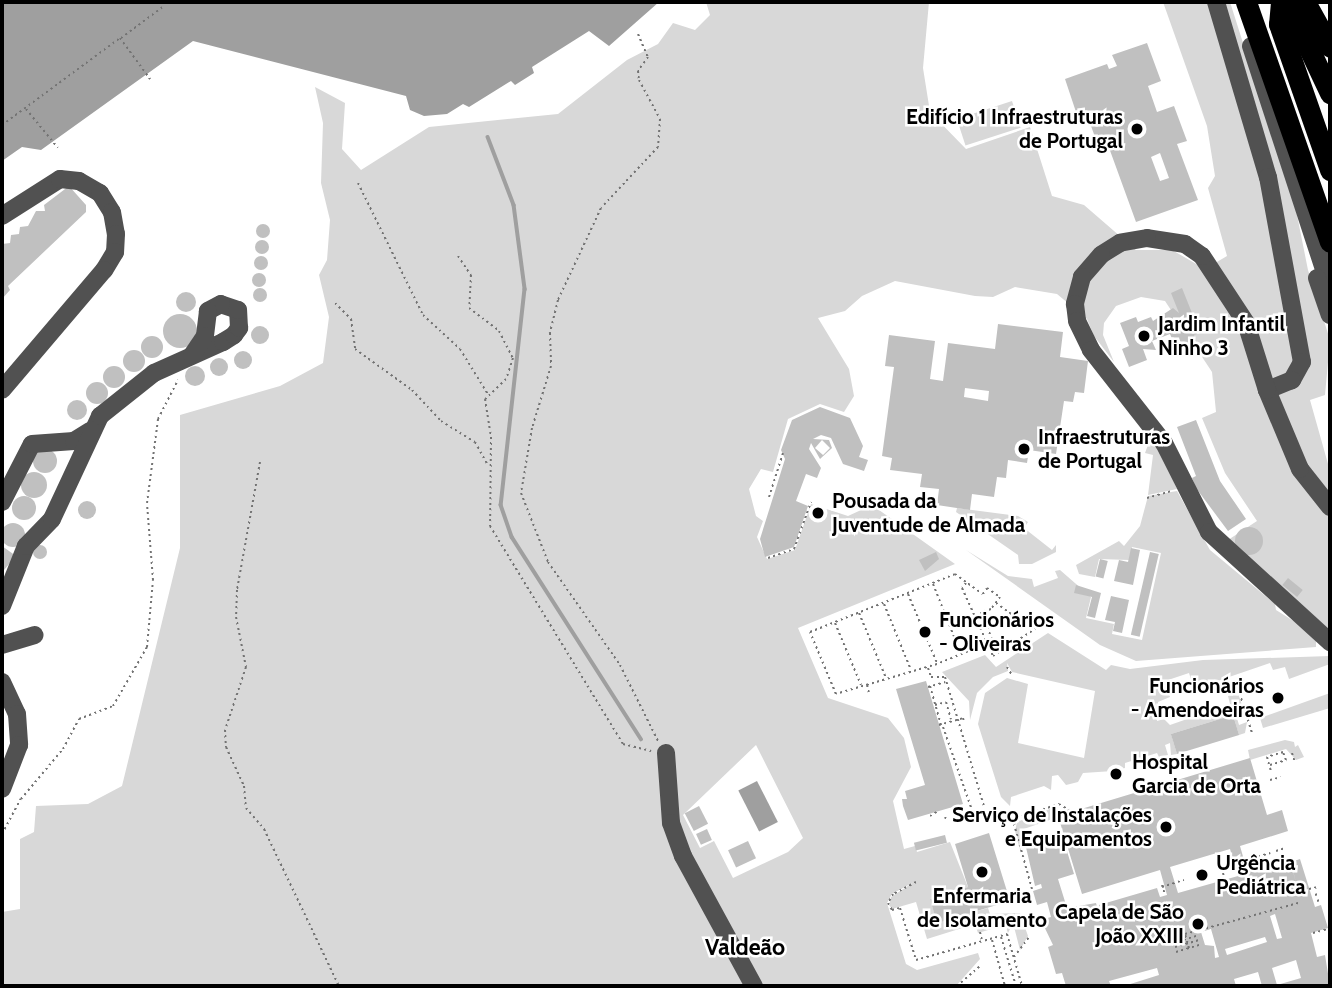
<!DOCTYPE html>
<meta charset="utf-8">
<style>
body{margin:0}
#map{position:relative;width:1332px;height:988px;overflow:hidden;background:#fff;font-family:Cabin,sans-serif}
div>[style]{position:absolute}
.green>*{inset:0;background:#d8d8d8;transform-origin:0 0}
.water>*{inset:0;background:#9f9f9f;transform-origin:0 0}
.stream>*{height:3.5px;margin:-1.75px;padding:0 1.75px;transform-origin:1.75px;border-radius:1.75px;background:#9f9f9f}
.building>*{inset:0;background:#c0c0c0;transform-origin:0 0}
.round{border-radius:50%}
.path>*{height:2px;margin-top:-1px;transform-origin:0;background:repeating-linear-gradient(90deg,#737373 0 2px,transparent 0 5.5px)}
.minor>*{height:18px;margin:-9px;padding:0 9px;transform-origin:9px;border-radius:9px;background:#515151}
.highway>*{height:21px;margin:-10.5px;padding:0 10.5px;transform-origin:10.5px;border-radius:10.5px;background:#000}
.dots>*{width:19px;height:19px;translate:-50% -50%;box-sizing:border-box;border:4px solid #fff;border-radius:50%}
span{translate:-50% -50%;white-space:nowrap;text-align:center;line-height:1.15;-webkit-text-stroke:5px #fff;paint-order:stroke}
.poi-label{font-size:21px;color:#000;font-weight:700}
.right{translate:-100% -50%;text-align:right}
.left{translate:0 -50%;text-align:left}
.neighbourhood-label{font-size:23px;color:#000;font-weight:700}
.frame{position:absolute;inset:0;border:4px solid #000;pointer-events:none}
</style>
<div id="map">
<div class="green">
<div style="clip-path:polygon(evenodd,706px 2px,929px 2px,923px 68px,930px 112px,966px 149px,1030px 127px,1052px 196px,1084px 205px,1136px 250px,1172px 250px,1205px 269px,1227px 256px,1208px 188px,1215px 176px,1207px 126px,1163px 2px,1230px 2px,1296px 210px,1308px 270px,1330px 340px,1325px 395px,1310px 400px,1330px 471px,1330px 630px,1228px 540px,1257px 521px,1225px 473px,1202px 418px,1216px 412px,1212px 372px,1165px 301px,1141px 297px,1116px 306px,1104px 323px,1103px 335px,1114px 362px,1094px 336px,1087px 319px,1057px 294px,1015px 287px,993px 297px,975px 296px,895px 281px,862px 296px,845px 311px,818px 318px,849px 369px,854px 396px,844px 412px,820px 404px,788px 419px,773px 472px,761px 469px,749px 489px,756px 516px,763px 521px,757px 537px,767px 559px,795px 550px,811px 504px,848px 516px,872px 505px,955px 564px,798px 628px,828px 698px,888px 718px,904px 738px,911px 767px,893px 801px,904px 849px,915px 846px,917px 852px,950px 842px,968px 887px,930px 899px,937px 922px,988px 908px,990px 914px,1020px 913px,1028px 936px,1020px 950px,1013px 923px,1008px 933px,1005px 925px,978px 933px,975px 924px,927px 939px,916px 902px,892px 909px,889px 905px,891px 897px,914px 882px,892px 894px,887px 903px,906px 964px,917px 970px,978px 953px,980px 959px,956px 986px,2px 986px,2px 912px,20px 909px,20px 839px,34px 832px,36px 806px,88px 804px,122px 786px,180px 548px,180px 415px,280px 386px,323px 363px,329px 317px,319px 275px,327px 260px,330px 220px,321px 183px,323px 123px,315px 87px,345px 103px,342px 149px,361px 170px,429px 127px,558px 114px,627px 60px,658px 44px,673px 23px,695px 30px,710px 15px,706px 2px,756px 745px,803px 838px,788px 852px,733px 878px,714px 841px,700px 848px,683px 815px,756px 745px)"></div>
<div style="left:1012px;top:101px;width:28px;height:58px;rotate:72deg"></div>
<div style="clip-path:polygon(1148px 445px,1155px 445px,1164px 458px,1177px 489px,1148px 495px,1153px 455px,1145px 453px)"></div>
<div style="clip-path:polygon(1177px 491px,1210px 550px,1275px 604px,1276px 610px,1300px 625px,1316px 641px,1316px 647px,1136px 661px,1100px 645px,966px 550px,1008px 576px,1032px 579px,1034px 587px,1058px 578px,1055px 571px,1060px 570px,1091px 597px,1086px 618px,1114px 624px,1112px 634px,1142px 640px,1161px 553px,1132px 547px,1129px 560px,1099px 559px,1095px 577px,1079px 574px,1076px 565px,1119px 541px,1124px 546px,1140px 526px,1148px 496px)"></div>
<div style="clip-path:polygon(957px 508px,1018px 516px,1028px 522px,1024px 528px,1052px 550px,1056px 545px,1056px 552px,1032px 564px,1019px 564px,1018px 555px,956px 512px)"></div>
<div style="clip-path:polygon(1048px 633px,1106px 670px,1111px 665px,1130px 669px,1203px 660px,1330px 656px,1330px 664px,1289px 679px,1285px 667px,1273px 670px,1270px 663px,1194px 689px,1189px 673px,1165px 681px,1170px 697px,1158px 702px,1157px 721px,1164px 719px,1170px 725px,1230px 704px,1228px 696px,1238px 693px,1242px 705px,1234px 708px,1239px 725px,1247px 722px,1245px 733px,1239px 735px,1233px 715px,1171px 734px,1177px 754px,1171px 755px,1170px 743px,1165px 745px,1168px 755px,1159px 757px,1157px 753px,1125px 763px,1125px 768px,1113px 771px,1083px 773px,1078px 782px,1066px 785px,1058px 775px,1052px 776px,1051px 790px,1044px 786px,1011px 797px,1010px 806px,1001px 797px,978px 724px,985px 693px,1007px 678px,1028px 684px,1018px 743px,1084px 758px,1095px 691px,1012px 672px,1007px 663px,1008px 671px,993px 677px,977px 693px,970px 720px,969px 701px,942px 672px,985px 655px,996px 667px)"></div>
<div style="clip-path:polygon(1330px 693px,1330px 708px,1263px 728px,1260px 718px)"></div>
<div style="clip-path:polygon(1285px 740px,1294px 742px,1295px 747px,1298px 745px,1304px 757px,1296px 760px,1286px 749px,1250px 760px,1248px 750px)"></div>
<div style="clip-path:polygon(1055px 807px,1058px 817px,1021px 830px,1021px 853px,1015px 831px,1017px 822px)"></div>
</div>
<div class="water">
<div style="clip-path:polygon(2px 2px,659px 2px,609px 46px,589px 31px,532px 67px,534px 73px,515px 85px,511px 81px,469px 107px,463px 104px,447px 114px,424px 116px,410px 110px,406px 96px,193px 41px,41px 150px,22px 147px,2px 161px)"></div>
<div style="left:757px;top:781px;width:46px;height:21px;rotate:63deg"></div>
</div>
<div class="stream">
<div style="left:488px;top:137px;width:73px;rotate:69.1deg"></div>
<div style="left:514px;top:205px;width:85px;rotate:82.5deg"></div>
<div style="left:525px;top:289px;width:217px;rotate:96.3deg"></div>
<div style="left:501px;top:505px;width:34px;rotate:71deg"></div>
<div style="left:512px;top:537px;width:240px;rotate:57.4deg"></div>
</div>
<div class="building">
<div style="clip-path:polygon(evenodd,1147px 43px,1161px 81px,1148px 86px,1157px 112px,1174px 106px,1187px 141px,1177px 144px,1198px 200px,1136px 222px,1108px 145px,1099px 148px,1087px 115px,1078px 118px,1065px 79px,1107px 64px,1109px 69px,1117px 66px,1112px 55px,1147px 43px,1160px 153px,1169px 178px,1160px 181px,1151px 157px,1160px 153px)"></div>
<div style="clip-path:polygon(69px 186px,86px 205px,86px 212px,8px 286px,10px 290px,2px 299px,2px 244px,10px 243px,11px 235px,19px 234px,20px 227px,28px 226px,36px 211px,45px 211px,44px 205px)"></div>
<div class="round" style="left:256px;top:224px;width:14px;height:14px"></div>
<div class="round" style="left:255px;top:240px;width:14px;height:14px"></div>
<div class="round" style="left:254px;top:256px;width:14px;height:14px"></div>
<div class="round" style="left:252px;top:273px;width:14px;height:14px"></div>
<div class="round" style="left:253px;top:288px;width:14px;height:14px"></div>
<div style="clip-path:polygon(1182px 288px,1200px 333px,1194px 335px,1197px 344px,1183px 349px,1179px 338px,1173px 341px,1170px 334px,1152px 341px,1156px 350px,1143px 349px,1147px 360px,1129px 367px,1122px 349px,1129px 346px,1120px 323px,1136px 317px,1138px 322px,1151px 317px,1153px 321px,1173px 308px,1179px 313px,1171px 293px)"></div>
<div class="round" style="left:176px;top:292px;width:20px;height:20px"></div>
<div class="round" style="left:163px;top:314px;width:34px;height:34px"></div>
<div style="clip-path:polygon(evenodd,998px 324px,1063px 332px,1060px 357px,1088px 361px,1084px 393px,1075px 392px,1073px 402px,1064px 401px,1056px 454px,1029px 450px,1027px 463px,1008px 460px,1006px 478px,997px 477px,994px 497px,972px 494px,970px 510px,937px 505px,939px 489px,920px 487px,922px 474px,890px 470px,892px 458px,882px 456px,894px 367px,885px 366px,889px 335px,935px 341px,930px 379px,943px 381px,948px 343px,995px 349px,998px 324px,965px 388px,989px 391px,988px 401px,964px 397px,965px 388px)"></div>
<div class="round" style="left:251px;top:326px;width:18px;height:18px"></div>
<div class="round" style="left:141px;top:336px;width:22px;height:22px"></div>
<div class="round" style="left:123px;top:350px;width:22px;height:22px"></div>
<div class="round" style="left:234px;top:351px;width:18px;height:18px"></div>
<div class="round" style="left:210px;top:358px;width:18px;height:18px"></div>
<div class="round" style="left:103px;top:366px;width:22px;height:22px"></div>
<div class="round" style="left:185px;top:366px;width:20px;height:20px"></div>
<div class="round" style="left:86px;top:382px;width:22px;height:22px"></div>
<div class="round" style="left:67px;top:400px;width:20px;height:20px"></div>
<div style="clip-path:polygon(evenodd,820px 407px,850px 418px,863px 446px,859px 457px,868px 460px,864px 471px,843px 464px,831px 438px,821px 435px,813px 439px,829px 440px,832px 448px,820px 459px,811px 443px,809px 449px,821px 468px,817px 478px,806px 474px,796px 501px,808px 506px,794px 547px,765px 557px,760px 539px,785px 459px,781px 450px,792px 420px,820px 407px,822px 440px,830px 448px,823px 455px,815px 448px,822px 440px)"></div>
<div style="clip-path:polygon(1196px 420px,1220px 481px,1246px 519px,1228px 531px,1196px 488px,1192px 478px,1196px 476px,1177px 427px)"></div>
<div class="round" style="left:33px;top:449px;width:24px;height:24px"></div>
<div class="round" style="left:21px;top:472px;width:26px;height:26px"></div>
<div class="round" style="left:12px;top:496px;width:24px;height:24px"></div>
<div class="round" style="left:78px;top:501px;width:18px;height:18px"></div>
<div class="round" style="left:1px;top:523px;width:24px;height:24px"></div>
<div class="round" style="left:1235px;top:527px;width:28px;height:28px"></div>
<div class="round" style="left:33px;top:545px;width:14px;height:14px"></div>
<div style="clip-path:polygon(2px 546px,16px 556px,4px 570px,2px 569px)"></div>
<div style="clip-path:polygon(1131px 548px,1140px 550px,1133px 585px,1114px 581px,1119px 560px,1128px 562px)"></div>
<div style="clip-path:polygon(936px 552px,939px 559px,925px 571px,919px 560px)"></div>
<div style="left:1150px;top:552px;width:9px;height:85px;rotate:13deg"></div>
<div style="left:1100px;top:559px;width:8px;height:18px;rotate:14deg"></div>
<div style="left:1288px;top:578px;width:19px;height:9px;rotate:39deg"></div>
<div style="clip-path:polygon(1076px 585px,1101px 593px,1095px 618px,1087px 616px,1092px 597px,1074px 593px)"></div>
<div style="clip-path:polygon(1111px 596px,1129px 600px,1122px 633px,1113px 631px,1115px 622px,1105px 620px)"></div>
<div style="clip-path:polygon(926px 681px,963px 804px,908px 820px,903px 806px,902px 799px,907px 799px,905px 791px,925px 785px,896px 689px)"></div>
<div style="left:1233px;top:715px;width:21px;height:65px;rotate:73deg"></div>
<div style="clip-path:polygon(evenodd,1250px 758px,1267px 815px,1282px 810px,1288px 831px,1240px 846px,1246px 867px,1264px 871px,1291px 863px,1296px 883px,1291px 862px,1300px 859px,1315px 907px,1321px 905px,1328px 928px,1311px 933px,1317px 957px,1325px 955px,1330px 986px,1262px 986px,1258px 972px,1234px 979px,1236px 986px,1124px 986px,1159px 975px,1157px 968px,1109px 981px,1111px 986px,1066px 986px,1062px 973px,1056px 974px,1048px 947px,1053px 945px,1041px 920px,1051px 917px,1047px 902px,1037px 905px,1033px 891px,1042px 888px,1041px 884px,1035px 886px,1025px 843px,1062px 835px,1074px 874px,1058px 879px,1067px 908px,1096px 903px,1100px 917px,1150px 902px,1102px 916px,1099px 905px,1157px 888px,1160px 897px,1167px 895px,1160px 870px,1082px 894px,1058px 816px,1250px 758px,1230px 849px,1238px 876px,1178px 893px,1170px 867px,1230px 849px,1250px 758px,1275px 914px,1282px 938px,1277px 939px,1270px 916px,1275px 914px,1250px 758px,1211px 929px,1219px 957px,1215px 958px,1214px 946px,1205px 945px,1201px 932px,1211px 929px,1250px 758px,1265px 937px,1267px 942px,1227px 955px,1225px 949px,1265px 937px,1250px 758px,1296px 960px,1301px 978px,1277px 985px,1272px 968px,1296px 960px)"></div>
<div style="left:699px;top:806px;width:20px;height:16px;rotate:63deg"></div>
<div style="left:707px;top:829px;width:12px;height:12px;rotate:66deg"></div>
<div style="clip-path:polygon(989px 833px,1010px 901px,937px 923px,930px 899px,968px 887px,955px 844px)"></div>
<div style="left:945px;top:835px;width:8px;height:32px;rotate:76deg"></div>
<div style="left:748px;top:841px;width:19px;height:22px;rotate:65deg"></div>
</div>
<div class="path">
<div style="left:638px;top:34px;width:25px;rotate:67deg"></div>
<div style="left:648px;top:57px;width:17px;rotate:126deg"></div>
<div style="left:638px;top:71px;width:9px;rotate:84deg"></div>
<div style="left:639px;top:80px;width:44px;rotate:61.7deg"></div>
<div style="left:660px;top:119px;width:28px;rotate:94deg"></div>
<div style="left:658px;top:147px;width:83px;rotate:133.1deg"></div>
<div style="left:601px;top:208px;width:102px;rotate:115.1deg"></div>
<div style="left:558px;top:300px;width:34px;rotate:104deg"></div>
<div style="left:550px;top:333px;width:33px;rotate:88deg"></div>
<div style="left:551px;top:366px;width:65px;rotate:107deg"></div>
<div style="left:532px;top:428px;width:66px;rotate:99.6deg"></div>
<div style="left:521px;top:493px;width:74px;rotate:68.6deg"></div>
<div style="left:548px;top:562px;width:126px;rotate:55deg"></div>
<div style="left:620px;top:665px;width:85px;rotate:63.4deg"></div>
<div style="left:121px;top:38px;width:54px;rotate:-36.7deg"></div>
<div style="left:26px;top:109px;width:50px;rotate:50.6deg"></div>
<div style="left:2px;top:125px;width:147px;rotate:-36.4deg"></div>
<div style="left:120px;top:38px;width:51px;rotate:53.8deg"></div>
<div style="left:358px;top:183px;width:147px;rotate:63.8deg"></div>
<div style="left:423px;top:315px;width:50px;rotate:42.6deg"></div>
<div style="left:460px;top:349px;width:55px;rotate:58.3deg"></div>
<div style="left:458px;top:256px;width:23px;rotate:56deg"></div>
<div style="left:471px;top:275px;width:33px;rotate:93deg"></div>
<div style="left:469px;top:308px;width:38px;rotate:37deg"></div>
<div style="left:499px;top:331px;width:30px;rotate:63deg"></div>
<div style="left:513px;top:358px;width:22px;rotate:108deg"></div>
<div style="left:506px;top:379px;width:29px;rotate:136deg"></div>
<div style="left:485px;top:399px;width:38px;rotate:81deg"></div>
<div style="left:491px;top:437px;width:89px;rotate:90.6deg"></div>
<div style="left:490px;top:526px;width:255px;rotate:58.6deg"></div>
<div style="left:623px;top:744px;width:29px;rotate:14deg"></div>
<div style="left:335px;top:303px;width:23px;rotate:45deg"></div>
<div style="left:351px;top:319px;width:30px;rotate:82deg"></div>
<div style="left:355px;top:349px;width:70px;rotate:35.7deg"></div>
<div style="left:412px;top:390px;width:42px;rotate:46.9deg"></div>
<div style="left:441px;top:421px;width:40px;rotate:32deg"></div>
<div style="left:475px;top:442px;width:26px;rotate:61deg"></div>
<div style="left:260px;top:462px;width:130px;rotate:100.2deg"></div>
<div style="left:237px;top:590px;width:27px;rotate:92deg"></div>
<div style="left:236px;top:617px;width:51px;rotate:78.7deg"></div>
<div style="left:246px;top:667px;width:66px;rotate:108.4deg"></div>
<div style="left:225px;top:730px;width:17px;rotate:87deg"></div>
<div style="left:226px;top:747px;width:43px;rotate:65.2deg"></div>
<div style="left:244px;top:786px;width:22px;rotate:85deg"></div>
<div style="left:246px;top:808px;width:28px;rotate:49deg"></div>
<div style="left:264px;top:829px;width:174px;rotate:64.5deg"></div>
<div style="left:769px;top:497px;width:46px;rotate:-72.3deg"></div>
<div style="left:1147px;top:498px;width:25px;rotate:-16deg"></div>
<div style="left:768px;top:558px;width:28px;rotate:-19deg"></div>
<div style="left:794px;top:549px;width:50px;rotate:-70.1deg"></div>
<div style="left:966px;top:583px;width:6px;rotate:129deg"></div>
<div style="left:962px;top:588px;width:75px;rotate:65.5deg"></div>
<div style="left:993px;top:656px;width:50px;rotate:-32.7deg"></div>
<div style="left:933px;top:584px;width:75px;rotate:68.2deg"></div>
<div style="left:908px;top:594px;width:75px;rotate:67.2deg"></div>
<div style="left:996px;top:603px;width:43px;rotate:35.5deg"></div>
<div style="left:884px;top:604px;width:71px;rotate:67.8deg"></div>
<div style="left:859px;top:613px;width:70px;rotate:67.4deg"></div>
<div style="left:835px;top:623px;width:67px;rotate:67.2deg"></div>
<div style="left:993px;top:641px;width:61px;rotate:157.7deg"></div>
<div style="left:937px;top:664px;width:105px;rotate:163.5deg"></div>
<div style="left:836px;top:694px;width:67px;rotate:-112.8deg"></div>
<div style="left:810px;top:632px;width:156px;rotate:-21.8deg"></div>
<div style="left:955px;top:574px;width:34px;rotate:36deg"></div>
<div style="left:983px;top:594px;width:7px;rotate:-56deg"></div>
<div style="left:987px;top:588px;width:16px;rotate:35deg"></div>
<div style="left:1000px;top:597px;width:15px;rotate:127deg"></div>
<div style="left:991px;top:609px;width:10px;rotate:163deg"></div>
<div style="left:981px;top:612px;width:31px;rotate:68deg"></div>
<div style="left:993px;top:641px;width:3px;rotate:72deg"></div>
<div style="left:1007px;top:667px;width:9px;rotate:58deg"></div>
<div style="left:928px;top:668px;width:9px;rotate:72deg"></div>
<div style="left:931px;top:677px;width:14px"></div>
<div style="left:945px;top:677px;width:135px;rotate:73.2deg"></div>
<div style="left:867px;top:685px;width:8px;rotate:76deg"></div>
<div style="left:930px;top:686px;width:41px;rotate:74.2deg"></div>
<div style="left:928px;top:687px;width:18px;rotate:-16deg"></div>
<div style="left:1238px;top:688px;width:47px;rotate:72.7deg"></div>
<div style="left:946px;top:702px;width:18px;rotate:74deg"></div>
<div style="left:935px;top:705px;width:11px;rotate:-15deg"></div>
<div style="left:939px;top:725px;width:25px;rotate:-16deg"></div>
<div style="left:963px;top:718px;width:4px;rotate:76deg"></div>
<div style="left:943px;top:727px;width:91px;rotate:70.8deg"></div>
<div style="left:1292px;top:753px;width:10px;rotate:73deg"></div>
<div style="left:1270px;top:765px;width:17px;rotate:-17deg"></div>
<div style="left:1286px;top:760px;width:9px;rotate:-111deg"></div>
<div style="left:1283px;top:752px;width:17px;rotate:163deg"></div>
<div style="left:1267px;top:757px;width:11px;rotate:75deg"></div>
<div style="left:1270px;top:768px;width:3px;rotate:72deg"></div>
<div style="left:1270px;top:780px;width:11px;rotate:-15deg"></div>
<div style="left:930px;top:816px;width:9px;rotate:-32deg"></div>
<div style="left:945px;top:817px;width:2px;rotate:63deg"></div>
<div style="left:2px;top:834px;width:40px;rotate:-62deg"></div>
<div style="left:21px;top:799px;width:65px;rotate:-50deg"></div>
<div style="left:63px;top:749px;width:34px;rotate:-62deg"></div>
<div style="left:79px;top:719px;width:36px;rotate:-21deg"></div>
<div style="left:113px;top:706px;width:68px;rotate:-60deg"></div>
<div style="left:147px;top:647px;width:67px;rotate:-84.9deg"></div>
<div style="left:153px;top:580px;width:77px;rotate:-94.5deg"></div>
<div style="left:147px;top:503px;width:85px;rotate:-82.5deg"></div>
<div style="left:158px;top:419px;width:44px;rotate:-62.9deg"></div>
<div style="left:1276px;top:851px;width:9px;rotate:-18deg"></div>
<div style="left:1253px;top:858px;width:18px;rotate:-16deg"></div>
<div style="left:1223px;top:873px;width:4px;rotate:76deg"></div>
<div style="left:916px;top:882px;width:26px;rotate:152deg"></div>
<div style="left:893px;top:894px;width:10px;rotate:119deg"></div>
<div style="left:888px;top:903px;width:8px;rotate:60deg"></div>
<div style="left:892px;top:910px;width:8px;rotate:-14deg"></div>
<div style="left:900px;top:908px;width:54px;rotate:72.9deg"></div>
<div style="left:916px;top:960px;width:95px;rotate:-15.9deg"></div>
<div style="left:1007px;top:934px;width:54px;rotate:73.9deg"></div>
<div style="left:1162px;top:885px;width:10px;rotate:73deg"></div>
<div style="left:1162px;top:887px;width:23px;rotate:-18deg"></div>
<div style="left:1032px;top:889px;width:67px;rotate:-105.5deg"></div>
<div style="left:1014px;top:824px;width:11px;rotate:-45deg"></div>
<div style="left:1022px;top:816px;width:39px;rotate:-18deg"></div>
<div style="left:1059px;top:804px;width:12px;rotate:31deg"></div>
<div style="left:1069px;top:810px;width:7px;rotate:135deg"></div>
<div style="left:1309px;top:889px;width:9px;rotate:-13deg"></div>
<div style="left:1315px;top:895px;width:3px;rotate:-18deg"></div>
<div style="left:1317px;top:901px;width:3px;rotate:-18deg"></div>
<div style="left:980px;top:932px;width:9px;rotate:77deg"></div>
<div style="left:1313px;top:933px;width:16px;rotate:-15deg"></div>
<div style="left:1001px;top:937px;width:51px;rotate:73deg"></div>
<div style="left:992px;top:940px;width:48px;rotate:74.2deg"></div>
<div style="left:1173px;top:943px;width:27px;rotate:-17deg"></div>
<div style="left:1175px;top:947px;width:26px;rotate:-16deg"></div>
<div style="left:1189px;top:948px;width:15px;rotate:-106deg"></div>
<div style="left:1185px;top:934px;width:121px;rotate:-15.3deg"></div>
<div style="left:1176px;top:952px;width:27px;rotate:-17deg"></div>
<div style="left:1014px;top:957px;width:25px;rotate:-53deg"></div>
<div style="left:957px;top:986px;width:32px;rotate:-41deg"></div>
</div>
<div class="minor">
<div style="left:1216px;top:2px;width:183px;rotate:73.5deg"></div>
<div style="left:1268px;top:177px;width:188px;rotate:79.6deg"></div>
<div style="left:1302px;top:362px;width:21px;rotate:119deg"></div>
<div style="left:1292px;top:380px;width:27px;rotate:158deg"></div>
<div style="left:1251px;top:46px;width:255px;rotate:71.9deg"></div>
<div style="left:2px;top:216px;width:69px;rotate:-32.5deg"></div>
<div style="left:60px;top:179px;width:19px;rotate:6deg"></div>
<div style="left:79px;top:181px;width:24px;rotate:30deg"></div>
<div style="left:100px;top:193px;width:22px;rotate:58deg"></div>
<div style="left:112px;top:212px;width:22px;rotate:80deg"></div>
<div style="left:116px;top:234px;width:18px;rotate:93deg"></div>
<div style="left:115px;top:252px;width:21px;rotate:121deg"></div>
<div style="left:104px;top:270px;width:157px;rotate:130.4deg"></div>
<div style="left:1317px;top:278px;width:39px;rotate:71deg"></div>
<div style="left:2px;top:502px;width:65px;rotate:-62.7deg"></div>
<div style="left:32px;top:444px;width:42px;rotate:-4.1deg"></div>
<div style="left:74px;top:441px;width:19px;rotate:-32deg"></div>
<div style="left:1330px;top:507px;width:48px;rotate:-128.3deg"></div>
<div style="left:1300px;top:469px;width:86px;rotate:-112.7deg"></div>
<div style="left:1267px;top:390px;width:70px;rotate:-107.4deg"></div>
<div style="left:1246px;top:323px;width:80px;rotate:-123.3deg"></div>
<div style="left:1202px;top:256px;width:21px;rotate:-145deg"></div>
<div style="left:1185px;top:244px;width:38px;rotate:-171deg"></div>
<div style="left:1147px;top:238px;width:27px;rotate:170deg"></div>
<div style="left:1120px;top:243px;width:22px;rotate:148deg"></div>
<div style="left:1101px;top:255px;width:29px;rotate:131deg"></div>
<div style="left:1082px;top:277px;width:28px;rotate:105deg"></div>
<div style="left:1075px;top:304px;width:17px;rotate:83deg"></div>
<div style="left:1077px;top:321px;width:32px;rotate:64deg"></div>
<div style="left:1091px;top:350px;width:118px;rotate:51.9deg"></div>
<div style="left:1164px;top:443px;width:100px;rotate:63.2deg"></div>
<div style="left:1209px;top:532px;width:164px;rotate:42.3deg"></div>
<div style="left:2px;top:606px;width:65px;rotate:-68.2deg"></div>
<div style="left:26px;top:546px;width:37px;rotate:-46deg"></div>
<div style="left:52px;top:519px;width:114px;rotate:-65deg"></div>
<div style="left:100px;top:416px;width:69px;rotate:-38.5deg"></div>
<div style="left:154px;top:373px;width:76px;rotate:-24.2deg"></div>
<div style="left:223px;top:342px;width:13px;rotate:-32deg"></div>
<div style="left:234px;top:335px;width:9px;rotate:-54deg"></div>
<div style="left:239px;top:328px;width:18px;rotate:-93deg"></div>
<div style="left:238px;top:310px;width:18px;rotate:-161deg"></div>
<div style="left:221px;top:304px;width:15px;rotate:152deg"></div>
<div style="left:208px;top:311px;width:25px;rotate:97deg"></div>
<div style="left:205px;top:336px;width:23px;rotate:124deg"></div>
<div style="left:2px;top:645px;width:34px;rotate:-17deg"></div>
<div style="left:2px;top:682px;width:35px;rotate:65deg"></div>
<div style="left:17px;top:714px;width:31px;rotate:86deg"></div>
<div style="left:19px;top:745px;width:47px;rotate:111.1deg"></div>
<div style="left:666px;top:753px;width:70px;rotate:85.9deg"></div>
<div style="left:671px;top:823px;width:35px;rotate:70deg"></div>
<div style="left:683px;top:856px;width:148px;rotate:61.4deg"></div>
</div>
<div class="highway">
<div style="left:1246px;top:2px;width:254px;rotate:70.7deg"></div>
<div style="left:1281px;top:2px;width:22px;rotate:95deg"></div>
<div style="left:1279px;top:24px;width:155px;rotate:70.7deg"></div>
<div style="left:1287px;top:2px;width:101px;rotate:64.7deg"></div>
<div style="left:1305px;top:2px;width:51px;rotate:60.9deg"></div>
</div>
<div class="dots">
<div style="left:1137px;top:129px;background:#000"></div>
<div style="left:1144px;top:336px;background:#000"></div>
<div style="left:1024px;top:449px;background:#000"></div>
<div style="left:818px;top:513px;background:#000"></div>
<div style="left:925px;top:632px;background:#000"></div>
<div style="left:1278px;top:698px;background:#000"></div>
<div style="left:1116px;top:774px;background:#000"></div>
<div style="left:1166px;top:827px;background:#000"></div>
<div style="left:982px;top:872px;background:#000"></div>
<div style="left:1202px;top:875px;background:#000"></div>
<div style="left:1198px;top:924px;background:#000"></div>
</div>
<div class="poi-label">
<span class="right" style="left:1123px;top:129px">Edifício 1 Infraestruturas<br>de Portugal</span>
<span class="left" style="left:1158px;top:336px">Jardim Infantil<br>Ninho 3</span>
<span class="left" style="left:1038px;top:449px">Infraestruturas<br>de Portugal</span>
<span class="left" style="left:832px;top:513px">Pousada da<br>Juventude de Almada</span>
<span class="left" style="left:939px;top:632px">Funcionários<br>- Oliveiras</span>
<span class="right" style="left:1264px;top:698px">Funcionários<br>- Amendoeiras</span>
<span class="left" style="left:1132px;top:774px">Hospital<br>Garcia de Orta</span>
<span class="right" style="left:1152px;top:827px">Serviço de Instalações<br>e Equipamentos</span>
<span class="left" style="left:1216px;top:875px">Urgência<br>Pediátrica</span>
<span style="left:982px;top:908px">Enfermaria<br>de Isolamento</span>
<span class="right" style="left:1184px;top:924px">Capela de São<br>João XXIII</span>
</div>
<div class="neighbourhood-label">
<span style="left:745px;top:947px">Valdeão</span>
</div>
<div class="frame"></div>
</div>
